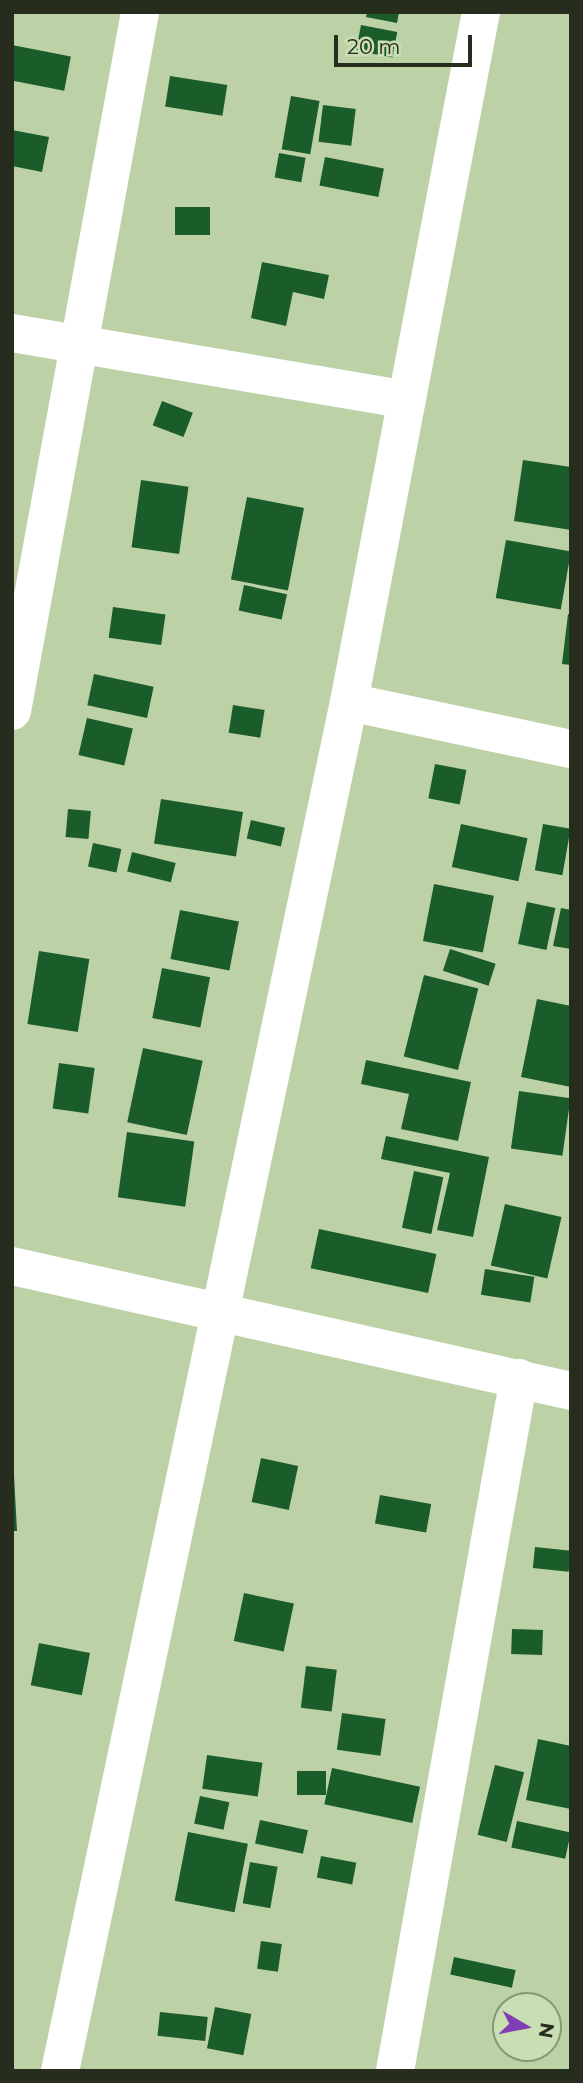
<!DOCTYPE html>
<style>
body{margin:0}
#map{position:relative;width:583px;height:2083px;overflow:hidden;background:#bdd1a6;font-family:Montserrat,sans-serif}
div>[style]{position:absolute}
.building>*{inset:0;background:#1b5d2a;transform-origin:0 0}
.minor>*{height:38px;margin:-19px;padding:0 19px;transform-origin:19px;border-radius:19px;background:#fff}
span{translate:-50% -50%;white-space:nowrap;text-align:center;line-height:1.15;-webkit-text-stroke:7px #cadeb3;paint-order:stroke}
.frame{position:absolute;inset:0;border:14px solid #262d1d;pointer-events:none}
.north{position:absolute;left:492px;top:1992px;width:70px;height:70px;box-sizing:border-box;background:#cadeb3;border:2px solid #889777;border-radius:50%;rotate:100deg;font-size:19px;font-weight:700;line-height:28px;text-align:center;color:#262d1d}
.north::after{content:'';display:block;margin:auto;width:24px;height:32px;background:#803eb2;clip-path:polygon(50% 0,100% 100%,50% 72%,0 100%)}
.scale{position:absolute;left:334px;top:35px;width:138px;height:32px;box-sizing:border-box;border:4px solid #262d1d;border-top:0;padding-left:9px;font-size:21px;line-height:24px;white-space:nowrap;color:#262d1d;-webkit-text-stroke:5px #cadeb3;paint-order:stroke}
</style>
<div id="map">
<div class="building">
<div style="clip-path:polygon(367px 12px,399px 12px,397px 23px,366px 17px)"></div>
<div style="left:361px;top:25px;width:37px;height:26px;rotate:11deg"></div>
<div style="left:12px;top:45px;width:60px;height:35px;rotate:11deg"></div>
<div style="left:170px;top:76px;width:58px;height:31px;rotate:9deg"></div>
<div style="left:291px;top:96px;width:29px;height:54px;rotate:10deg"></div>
<div style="left:323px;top:105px;width:33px;height:37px;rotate:7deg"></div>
<div style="clip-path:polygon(12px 130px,49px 137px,42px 172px,12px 166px)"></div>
<div style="left:279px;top:153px;width:27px;height:25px;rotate:10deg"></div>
<div style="left:325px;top:157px;width:60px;height:29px;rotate:11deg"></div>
<div style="left:175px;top:207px;width:35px;height:28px"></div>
<div style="clip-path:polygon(262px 262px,329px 275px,324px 299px,293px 292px,286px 326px,251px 318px)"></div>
<div style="left:162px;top:401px;width:33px;height:26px;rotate:21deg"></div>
<div style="clip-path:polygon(523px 460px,571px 467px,571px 530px,514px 521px)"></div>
<div style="left:141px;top:480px;width:48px;height:68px;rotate:8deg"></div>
<div style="left:247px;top:497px;width:58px;height:84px;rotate:11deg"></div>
<div style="left:506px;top:540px;width:66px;height:59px;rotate:10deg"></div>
<div style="left:244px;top:585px;width:44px;height:26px;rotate:12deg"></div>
<div style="left:113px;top:607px;width:53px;height:31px;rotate:8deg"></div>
<div style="clip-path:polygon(568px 614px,571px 614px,571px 665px,562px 664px)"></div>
<div style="left:94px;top:674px;width:61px;height:32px;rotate:12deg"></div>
<div style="left:233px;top:705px;width:32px;height:28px;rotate:9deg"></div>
<div style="left:87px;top:718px;width:47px;height:38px;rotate:13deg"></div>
<div style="left:435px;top:764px;width:32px;height:35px;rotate:11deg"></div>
<div style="left:161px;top:799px;width:83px;height:45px;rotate:9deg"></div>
<div style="left:68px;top:809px;width:23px;height:28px;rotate:5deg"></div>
<div style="left:251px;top:820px;width:35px;height:19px;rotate:13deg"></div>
<div style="left:461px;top:824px;width:68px;height:44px;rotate:12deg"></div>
<div style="left:543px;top:824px;width:28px;height:47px;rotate:10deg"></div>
<div style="left:93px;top:843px;width:29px;height:24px;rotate:12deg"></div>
<div style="left:132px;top:852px;width:45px;height:20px;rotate:14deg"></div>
<div style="left:434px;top:884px;width:61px;height:58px;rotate:11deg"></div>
<div style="left:527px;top:902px;width:29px;height:43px;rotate:12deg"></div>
<div style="clip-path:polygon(561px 908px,571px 910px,571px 949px,553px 946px)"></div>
<div style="left:180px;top:910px;width:60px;height:50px;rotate:11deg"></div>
<div style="left:450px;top:949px;width:48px;height:23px;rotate:18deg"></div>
<div style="left:39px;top:951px;width:51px;height:74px;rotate:9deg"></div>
<div style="left:162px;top:968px;width:49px;height:51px;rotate:11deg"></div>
<div style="left:424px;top:975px;width:56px;height:84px;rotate:14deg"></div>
<div style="clip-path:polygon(537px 999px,571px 1006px,571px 1087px,521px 1077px)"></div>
<div style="left:143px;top:1048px;width:61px;height:76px;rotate:12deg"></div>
<div style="clip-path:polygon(366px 1060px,471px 1082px,458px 1141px,401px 1129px,409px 1094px,361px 1084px)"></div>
<div style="left:59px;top:1063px;width:36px;height:46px;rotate:8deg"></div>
<div style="left:519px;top:1091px;width:52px;height:58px;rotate:8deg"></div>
<div style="left:127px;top:1132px;width:68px;height:66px;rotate:8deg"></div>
<div style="clip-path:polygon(386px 1136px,489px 1157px,473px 1237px,437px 1230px,450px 1173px,381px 1159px)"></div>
<div style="left:414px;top:1171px;width:30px;height:58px;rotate:12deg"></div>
<div style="left:505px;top:1204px;width:58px;height:63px;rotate:13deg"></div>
<div style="left:319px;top:1229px;width:120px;height:40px;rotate:12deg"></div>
<div style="left:485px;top:1269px;width:50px;height:26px;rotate:9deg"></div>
<div style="left:261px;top:1458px;width:38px;height:45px;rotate:12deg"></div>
<div style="clip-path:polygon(12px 1475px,14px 1475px,17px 1531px,12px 1531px)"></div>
<div style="left:380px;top:1495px;width:52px;height:29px;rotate:10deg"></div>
<div style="left:535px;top:1547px;width:36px;height:21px;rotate:6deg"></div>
<div style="left:244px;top:1593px;width:51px;height:49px;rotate:12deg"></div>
<div style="left:512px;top:1629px;width:31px;height:25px;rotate:2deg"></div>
<div style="left:39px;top:1643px;width:52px;height:43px;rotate:11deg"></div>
<div style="left:306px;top:1666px;width:31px;height:42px;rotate:7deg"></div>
<div style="left:342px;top:1713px;width:44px;height:37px;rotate:8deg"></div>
<div style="clip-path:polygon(538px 1739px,571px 1746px,571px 1809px,526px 1800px)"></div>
<div style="left:207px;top:1755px;width:56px;height:34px;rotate:8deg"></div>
<div style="left:495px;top:1765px;width:30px;height:72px;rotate:14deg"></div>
<div style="left:332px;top:1768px;width:90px;height:37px;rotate:12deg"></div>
<div style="left:297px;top:1771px;width:29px;height:24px"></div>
<div style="left:200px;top:1796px;width:30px;height:28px;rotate:12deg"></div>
<div style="left:260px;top:1820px;width:49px;height:24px;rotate:12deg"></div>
<div style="left:517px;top:1821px;width:55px;height:27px;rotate:12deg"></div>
<div style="left:188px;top:1832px;width:61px;height:70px;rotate:11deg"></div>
<div style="left:321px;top:1856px;width:36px;height:22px;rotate:11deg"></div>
<div style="left:250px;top:1862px;width:28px;height:42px;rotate:10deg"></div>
<div style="left:261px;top:1941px;width:21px;height:28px;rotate:8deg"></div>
<div style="left:454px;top:1957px;width:63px;height:18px;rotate:12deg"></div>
<div style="left:215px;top:2007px;width:37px;height:42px;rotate:11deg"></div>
<div style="left:160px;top:2012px;width:48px;height:24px;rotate:6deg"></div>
</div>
<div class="minor">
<div style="left:12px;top:333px;width:398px;rotate:9.6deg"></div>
<div style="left:349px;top:702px;width:227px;rotate:12deg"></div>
<div style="left:12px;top:711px;width:711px;rotate:-79.62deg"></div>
<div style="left:12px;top:1266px;width:573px;rotate:12.6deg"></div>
<div style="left:60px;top:2071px;width:1399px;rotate:-78.08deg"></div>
<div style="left:349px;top:702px;width:703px;rotate:-79.17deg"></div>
<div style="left:395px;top:2071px;width:704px;rotate:-79.86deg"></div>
</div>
<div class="frame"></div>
<div class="north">N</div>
<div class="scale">20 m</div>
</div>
